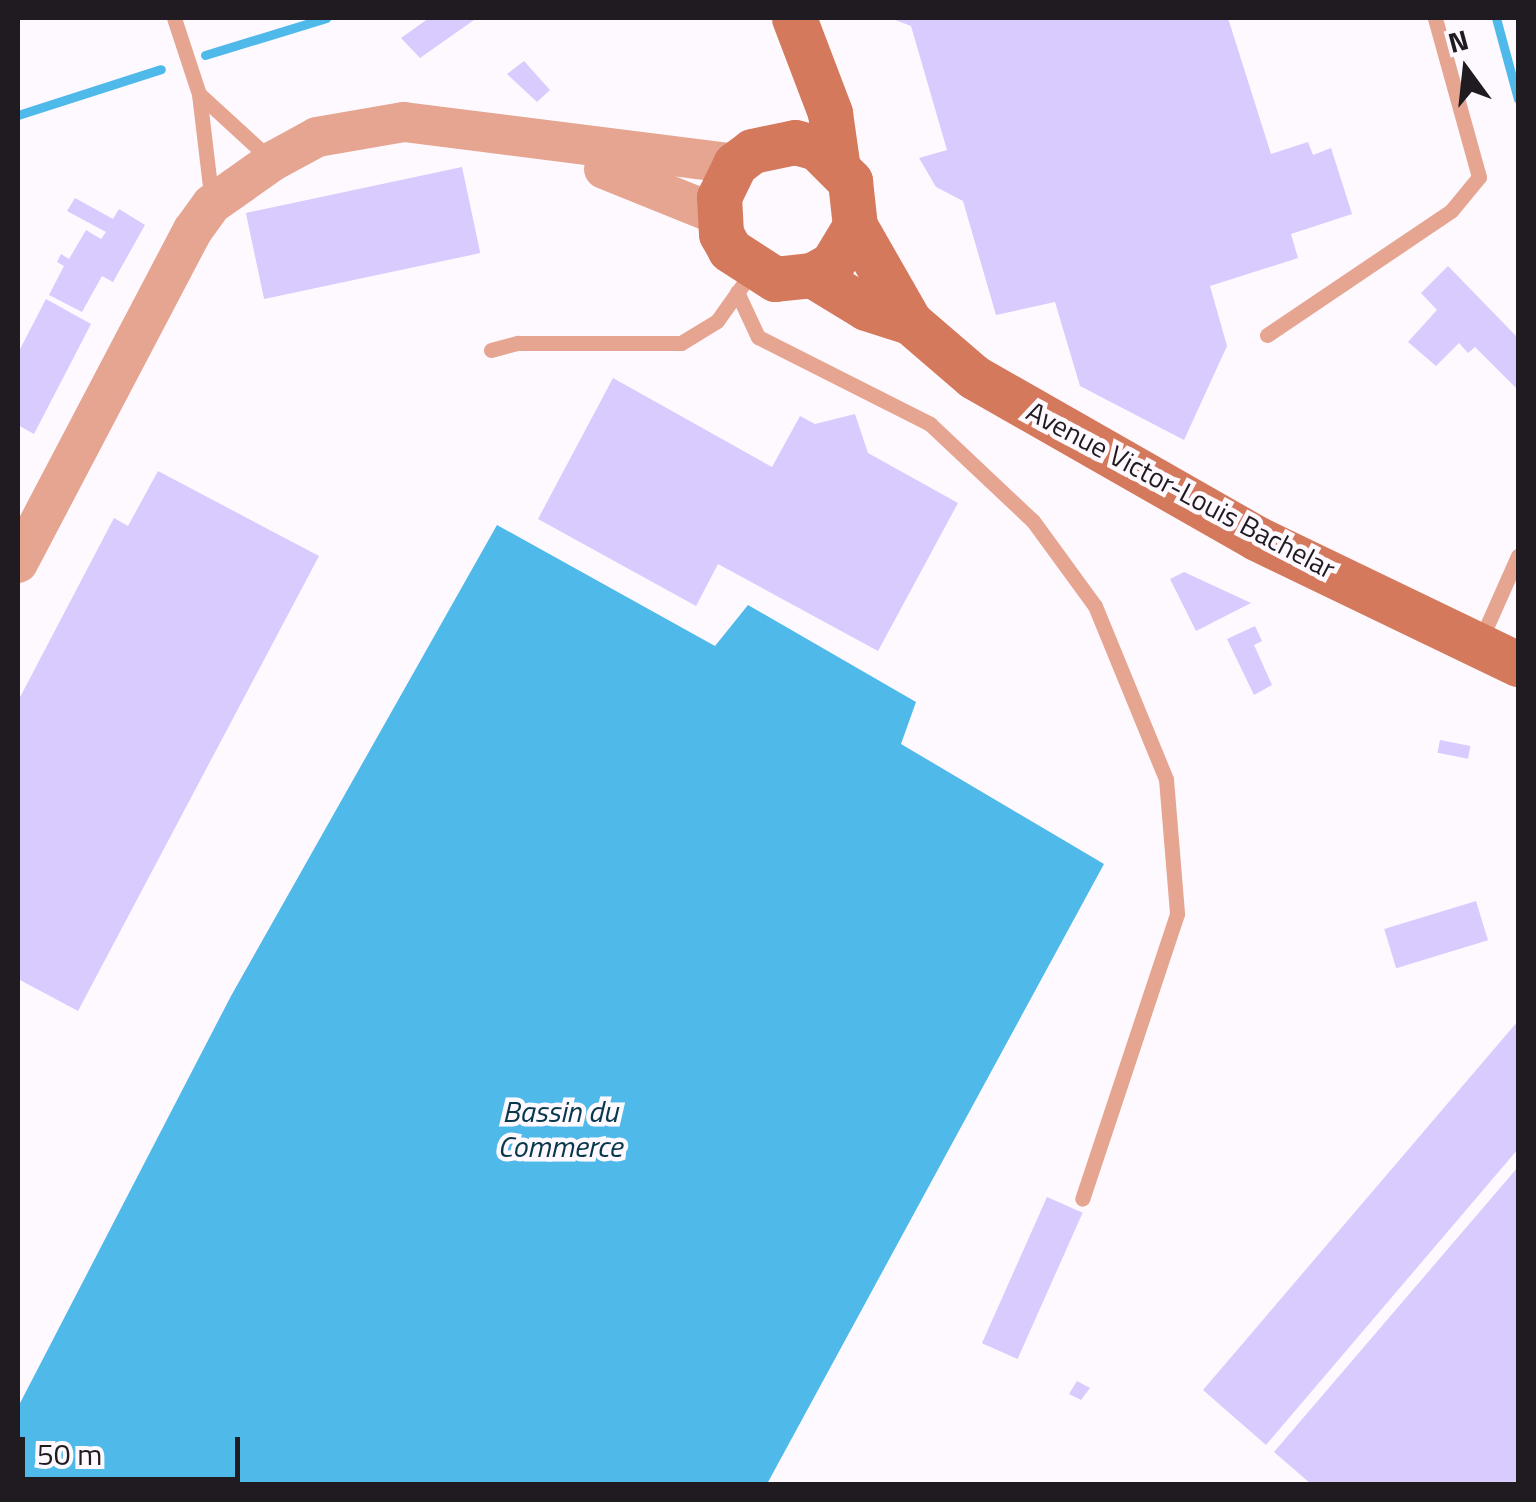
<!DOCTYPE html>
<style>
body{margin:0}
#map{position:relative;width:1536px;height:1502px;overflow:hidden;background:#fef9ff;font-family:"Titillium Web",sans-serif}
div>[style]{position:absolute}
.water>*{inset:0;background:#4fb9ea}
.stream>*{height:9px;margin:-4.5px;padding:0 4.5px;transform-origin:4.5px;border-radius:4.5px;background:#4fb9ea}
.building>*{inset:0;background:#d9cbfe;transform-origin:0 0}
.service>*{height:15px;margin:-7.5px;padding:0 7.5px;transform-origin:7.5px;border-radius:7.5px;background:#e5a591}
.tertiary>*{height:40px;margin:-20px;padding:0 20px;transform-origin:20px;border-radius:20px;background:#e5a591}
.secondary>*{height:45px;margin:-22.5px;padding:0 22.5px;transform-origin:22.5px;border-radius:22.5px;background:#d4795c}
span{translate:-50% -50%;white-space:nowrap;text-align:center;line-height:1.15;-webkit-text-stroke:9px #fef9ff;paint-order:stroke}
.street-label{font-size:28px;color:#201b21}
.water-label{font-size:30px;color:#08384c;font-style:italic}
.frame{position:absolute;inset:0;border:20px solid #201b21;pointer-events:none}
.north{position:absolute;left:1416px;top:20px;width:100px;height:100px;-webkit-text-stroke:8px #fef9ff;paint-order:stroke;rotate:345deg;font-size:28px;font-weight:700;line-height:40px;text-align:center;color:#201b21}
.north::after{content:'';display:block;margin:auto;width:35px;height:45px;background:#201b21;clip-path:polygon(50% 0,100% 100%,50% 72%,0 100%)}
.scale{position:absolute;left:20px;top:1437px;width:220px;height:45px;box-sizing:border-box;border:5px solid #201b21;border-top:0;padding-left:12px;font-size:30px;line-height:35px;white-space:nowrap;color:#201b21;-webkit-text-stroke:8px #fef9ff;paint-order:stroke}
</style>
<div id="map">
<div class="water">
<div style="clip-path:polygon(497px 525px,715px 646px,748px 605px,916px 702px,901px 744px,1104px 864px,767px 1484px,18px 1484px,18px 1407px,231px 996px)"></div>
</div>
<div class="stream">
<div style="left:1496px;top:18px;width:84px;rotate:74.8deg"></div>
<div style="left:205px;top:55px;width:127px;rotate:-17deg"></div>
<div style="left:18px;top:115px;width:150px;rotate:-17.8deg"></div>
</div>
<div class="building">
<div style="clip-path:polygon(429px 18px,471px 18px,474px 20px,420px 58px,401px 38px)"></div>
<div style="clip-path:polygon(890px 18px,1228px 18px,1271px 154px,1308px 142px,1313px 155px,1331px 148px,1352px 214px,1291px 234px,1298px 258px,1210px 286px,1227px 346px,1184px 440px,1080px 386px,1055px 302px,996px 315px,963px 201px,936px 187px,919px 158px,947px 150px,911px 26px)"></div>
<div style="clip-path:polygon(524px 61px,550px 90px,537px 102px,507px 74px)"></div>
<div style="left:462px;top:167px;width:88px;height:221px;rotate:78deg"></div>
<div style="clip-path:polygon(75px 198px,113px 219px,119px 209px,145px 225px,113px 282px,102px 276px,82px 312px,49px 295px,64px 266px,57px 262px,61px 254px,69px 259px,86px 230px,101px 239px,106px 232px,67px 211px)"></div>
<div style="clip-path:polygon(1448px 266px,1518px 338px,1518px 390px,1475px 347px,1468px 353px,1459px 343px,1436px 366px,1408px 342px,1437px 310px,1421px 293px)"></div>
<div style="clip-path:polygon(46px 299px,91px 324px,34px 434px,18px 425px,18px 353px)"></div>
<div style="clip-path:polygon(613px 378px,772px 467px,800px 416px,815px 424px,855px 414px,868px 453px,958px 503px,878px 651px,718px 564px,696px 606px,538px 519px)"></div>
<div style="clip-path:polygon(158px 471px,319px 556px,78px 1011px,18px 979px,18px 701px,114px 518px,128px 526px)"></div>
<div style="clip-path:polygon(1184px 572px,1251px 603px,1196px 631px,1170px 579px)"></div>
<div style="clip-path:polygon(1255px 626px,1262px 641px,1254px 645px,1272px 685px,1254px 695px,1227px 639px)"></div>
<div style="left:1440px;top:740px;width:31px;height:13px;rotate:11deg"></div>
<div style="left:1476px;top:901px;width:41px;height:96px;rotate:73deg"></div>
<div style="clip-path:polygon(1518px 1021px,1518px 1149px,1266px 1445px,1203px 1390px)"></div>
<div style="clip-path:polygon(1518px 1167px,1518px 1484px,1311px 1484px,1274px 1452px)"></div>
<div style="left:1047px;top:1197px;width:39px;height:160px;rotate:24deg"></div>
<div style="clip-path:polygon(1077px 1381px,1090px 1388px,1081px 1400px,1069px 1394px)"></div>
</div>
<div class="service">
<div style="left:174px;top:18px;width:80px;rotate:71.8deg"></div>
<div style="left:199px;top:94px;width:110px;rotate:83.2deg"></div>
<div style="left:199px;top:94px;width:96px;rotate:42.5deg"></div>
<div style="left:737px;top:292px;width:50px;rotate:65deg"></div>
<div style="left:758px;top:337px;width:193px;rotate:26.8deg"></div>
<div style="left:930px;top:424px;width:141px;rotate:43.3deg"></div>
<div style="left:1033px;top:521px;width:105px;rotate:53.9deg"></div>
<div style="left:1095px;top:606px;width:187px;rotate:67.7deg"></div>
<div style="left:1166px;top:779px;width:135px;rotate:85.3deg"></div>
<div style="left:1177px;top:914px;width:300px;rotate:108.4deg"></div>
<div style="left:1267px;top:335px;width:222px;rotate:-34deg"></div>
<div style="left:1451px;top:211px;width:44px;rotate:-50.5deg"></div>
<div style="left:1479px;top:177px;width:165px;rotate:-105.5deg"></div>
<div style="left:491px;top:350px;width:28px;rotate:-15deg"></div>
<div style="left:518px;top:343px;width:163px"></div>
<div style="left:681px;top:343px;width:42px;rotate:-31.4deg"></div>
<div style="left:717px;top:321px;width:43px;rotate:-54.5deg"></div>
<div style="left:1481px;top:639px;width:91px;rotate:-66deg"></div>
</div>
<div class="tertiary">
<div style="left:604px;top:169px;width:123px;rotate:22deg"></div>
<div style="left:18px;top:563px;width:376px;rotate:-62.3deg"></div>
<div style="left:193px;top:230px;width:32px;rotate:-54deg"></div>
<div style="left:212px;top:204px;width:75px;rotate:-35.2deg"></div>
<div style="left:273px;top:161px;width:50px;rotate:-28.6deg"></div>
<div style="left:317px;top:137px;width:88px;rotate:-9.8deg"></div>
<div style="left:404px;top:122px;width:334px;rotate:7.2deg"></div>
</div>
<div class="secondary">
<div style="left:794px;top:18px;width:102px;rotate:69.2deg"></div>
<div style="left:830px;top:113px;width:49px;rotate:81.9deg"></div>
<div style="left:855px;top:226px;width:44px;rotate:121.2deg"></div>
<div style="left:832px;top:264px;width:23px;rotate:151deg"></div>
<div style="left:812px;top:275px;width:37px;rotate:174deg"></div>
<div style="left:775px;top:279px;width:54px;rotate:-147.2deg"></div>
<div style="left:730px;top:250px;width:18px;rotate:-119deg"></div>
<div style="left:721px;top:234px;width:37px;rotate:-93deg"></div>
<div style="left:719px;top:197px;width:37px;rotate:-64deg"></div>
<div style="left:735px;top:164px;width:21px;rotate:-37deg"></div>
<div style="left:752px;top:151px;width:44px;rotate:-11.8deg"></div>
<div style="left:795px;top:142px;width:23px;rotate:15deg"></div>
<div style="left:817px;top:148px;width:47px;rotate:45deg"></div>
<div style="left:850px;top:181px;width:45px;rotate:83.7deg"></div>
<div style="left:855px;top:226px;width:111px;rotate:60.2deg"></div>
<div style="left:910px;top:322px;width:84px;rotate:40.7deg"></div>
<div style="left:974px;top:377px;width:325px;rotate:29.7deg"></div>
<div style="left:1256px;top:538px;width:291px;rotate:25.7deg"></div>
<div style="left:812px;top:275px;width:63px;rotate:31.4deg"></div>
<div style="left:866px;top:308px;width:46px;rotate:17.7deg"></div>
</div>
<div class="street-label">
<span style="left:1181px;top:490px;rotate:28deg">Avenue Victor-Louis Bachelar</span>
</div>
<div class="water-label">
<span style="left:560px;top:1128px">Bassin du<br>Commerce</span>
</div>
<div class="frame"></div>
<div class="north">N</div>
<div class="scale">50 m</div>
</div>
